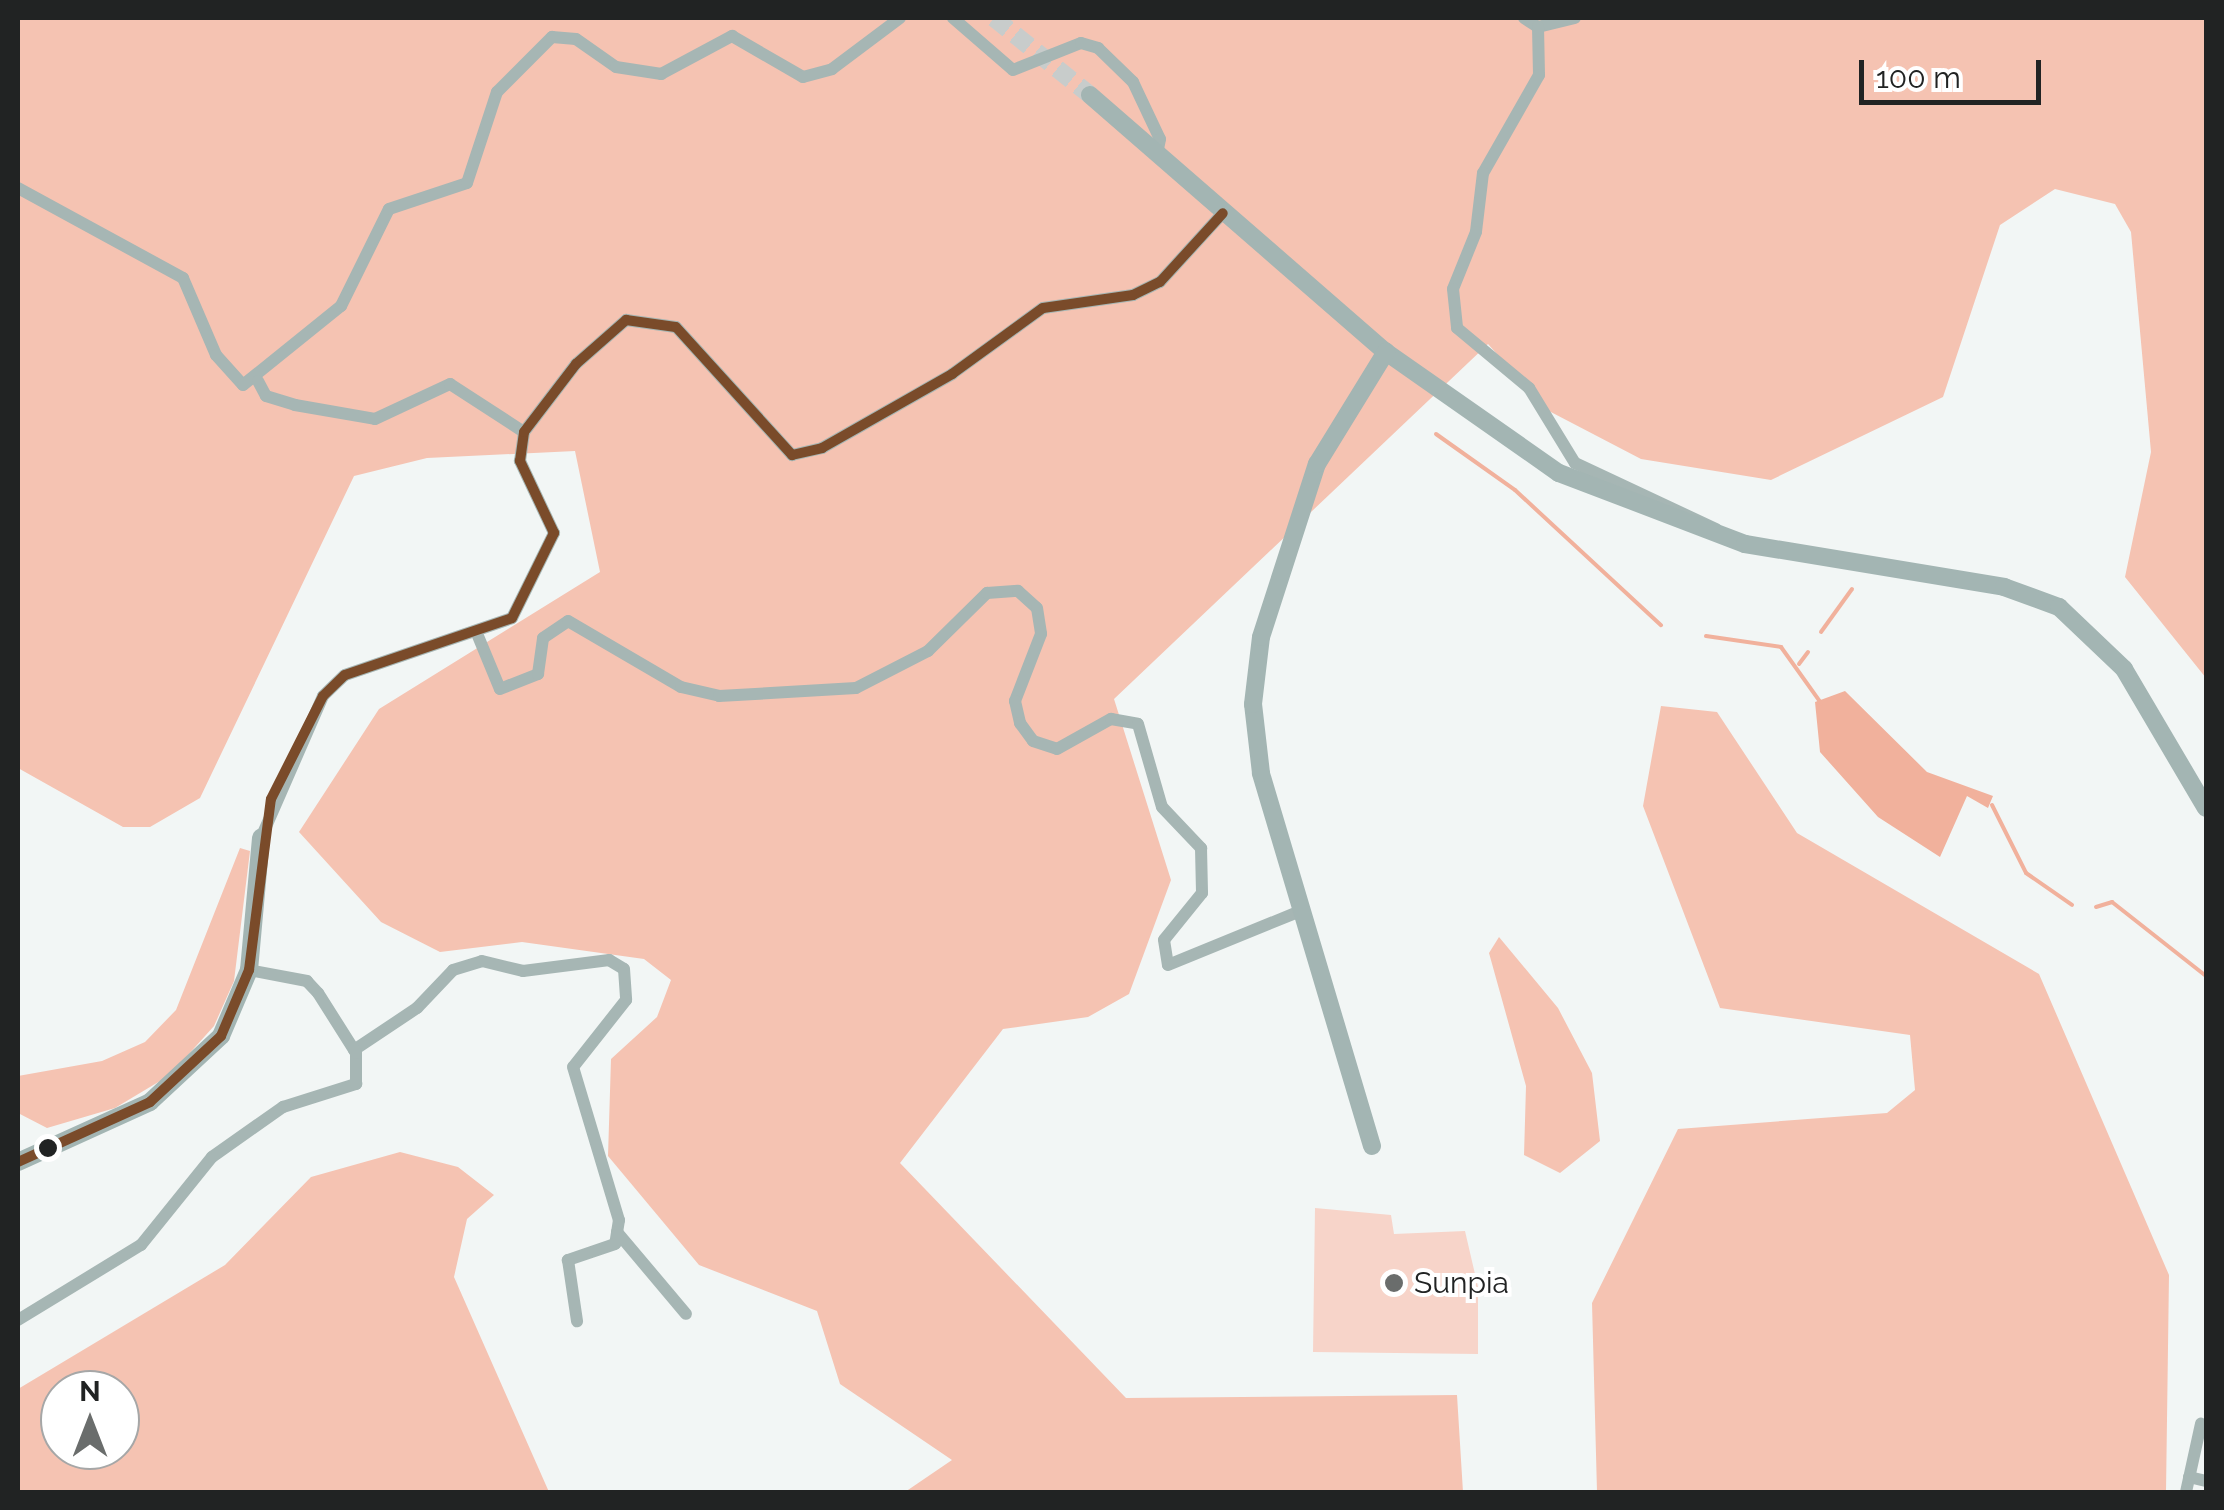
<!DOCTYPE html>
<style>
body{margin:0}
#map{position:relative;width:2224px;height:1510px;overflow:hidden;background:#f2f6f5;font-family:Raleway,sans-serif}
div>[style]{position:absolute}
.green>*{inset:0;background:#f7d4c9}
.forest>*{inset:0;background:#f5c3b2}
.water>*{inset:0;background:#f1b19c}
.stream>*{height:4px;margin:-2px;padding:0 2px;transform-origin:2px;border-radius:2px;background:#f1b19c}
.secondary-tunnel>*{height:18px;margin-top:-9px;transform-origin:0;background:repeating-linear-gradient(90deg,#c8cccb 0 18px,transparent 0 27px)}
.street>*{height:12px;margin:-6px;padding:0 6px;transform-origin:6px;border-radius:6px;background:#a6b6b4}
.secondary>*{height:18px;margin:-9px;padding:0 9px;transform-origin:9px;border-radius:9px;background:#a3b5b3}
.bus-1>*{height:10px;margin:-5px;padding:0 5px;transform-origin:5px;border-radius:5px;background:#7a4b2a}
.dots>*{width:28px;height:28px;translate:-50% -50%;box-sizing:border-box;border:5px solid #fff;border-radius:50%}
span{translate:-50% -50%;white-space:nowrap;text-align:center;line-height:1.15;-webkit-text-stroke:8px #fff;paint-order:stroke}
.poi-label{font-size:30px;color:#212323}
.left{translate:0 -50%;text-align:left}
.frame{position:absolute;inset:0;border:20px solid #212323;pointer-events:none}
.north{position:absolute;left:40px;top:1370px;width:100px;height:100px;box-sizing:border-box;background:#fff;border:2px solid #a6a7a7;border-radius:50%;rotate:0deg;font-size:28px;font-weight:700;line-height:40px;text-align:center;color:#212323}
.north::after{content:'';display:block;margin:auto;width:35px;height:45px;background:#6a6d6c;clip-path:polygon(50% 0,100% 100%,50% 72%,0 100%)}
.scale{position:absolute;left:1859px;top:60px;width:182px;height:45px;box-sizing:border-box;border:5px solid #212323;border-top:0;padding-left:12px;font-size:30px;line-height:35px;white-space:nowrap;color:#212323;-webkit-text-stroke:8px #fff;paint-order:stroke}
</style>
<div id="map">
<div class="green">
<div style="clip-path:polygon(1315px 1208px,1391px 1215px,1394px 1234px,1465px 1231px,1478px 1287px,1478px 1354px,1313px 1352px)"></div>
</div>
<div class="forest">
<div style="clip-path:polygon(18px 18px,2206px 18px,2206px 678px,2125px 577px,2151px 452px,2131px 232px,2115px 204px,2055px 189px,2000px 225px,1943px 397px,1771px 480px,1641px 459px,1547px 410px,1488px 344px,1114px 699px,1171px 880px,1129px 994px,1088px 1017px,1003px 1029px,900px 1163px,1126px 1398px,1457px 1395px,1463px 1492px,905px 1492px,952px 1460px,840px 1384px,817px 1311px,699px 1265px,608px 1156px,611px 1059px,657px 1017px,671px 980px,644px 959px,522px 942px,440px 952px,381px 922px,299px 832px,379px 709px,600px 572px,575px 451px,427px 458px,354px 476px,200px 798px,150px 827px,123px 827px,18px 768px)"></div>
<div style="clip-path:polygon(1661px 706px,1717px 712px,1797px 833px,2039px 974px,2169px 1275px,2166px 1492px,1597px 1492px,1592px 1303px,1678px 1129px,1887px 1113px,1915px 1090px,1910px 1035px,1720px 1008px,1643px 806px)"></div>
<div style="clip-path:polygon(240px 848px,250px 851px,234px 981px,214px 1026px,170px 1075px,115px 1108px,47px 1128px,18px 1113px,18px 1076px,102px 1061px,145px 1042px,176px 1010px)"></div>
<div style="clip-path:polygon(1499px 937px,1558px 1008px,1592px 1073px,1600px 1141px,1560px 1173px,1524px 1155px,1526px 1086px,1489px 953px)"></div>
<div style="clip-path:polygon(evenodd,400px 1152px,458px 1167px,494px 1195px,467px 1219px,454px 1277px,549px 1492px,18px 1492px,18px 1389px,225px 1265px,311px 1177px,400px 1152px,120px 1390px,120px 1450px,60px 1450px,60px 1390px,120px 1390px)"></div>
</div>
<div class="water">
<div style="clip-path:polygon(1845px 691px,1927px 772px,1993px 796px,1988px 808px,1967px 796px,1940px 857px,1878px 817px,1820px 752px,1815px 702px)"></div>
</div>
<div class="stream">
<div style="left:1436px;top:434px;width:97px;rotate:35.3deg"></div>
<div style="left:1515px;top:490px;width:199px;rotate:42.8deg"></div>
<div style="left:1821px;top:632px;width:53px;rotate:-54.2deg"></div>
<div style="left:1706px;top:636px;width:76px;rotate:8.3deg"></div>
<div style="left:1781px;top:647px;width:69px;rotate:54.5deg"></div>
<div style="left:1799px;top:664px;width:15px;rotate:-53deg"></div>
<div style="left:1992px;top:805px;width:76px;rotate:63.4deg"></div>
<div style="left:2026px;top:873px;width:56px;rotate:34.8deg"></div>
<div style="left:2096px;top:907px;width:17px;rotate:-17deg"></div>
<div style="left:2112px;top:902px;width:120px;rotate:38.2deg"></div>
</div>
<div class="secondary-tunnel">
<div style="left:994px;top:18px;width:123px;rotate:38.7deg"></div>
</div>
<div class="street">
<div style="left:953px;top:18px;width:79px;rotate:40.9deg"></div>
<div style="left:1013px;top:70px;width:73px;rotate:-21.7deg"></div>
<div style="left:1081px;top:43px;width:18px;rotate:16deg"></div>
<div style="left:1098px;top:48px;width:49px;rotate:44.2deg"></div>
<div style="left:1133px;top:82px;width:63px;rotate:64.7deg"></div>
<div style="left:1160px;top:139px;width:16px;rotate:101deg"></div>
<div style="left:1524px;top:18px;width:17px;rotate:33deg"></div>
<div style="left:1538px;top:27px;width:38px;rotate:-14deg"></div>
<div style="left:1538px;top:27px;width:48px;rotate:88.8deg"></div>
<div style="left:1539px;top:75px;width:113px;rotate:119.7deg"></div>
<div style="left:1483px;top:173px;width:59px;rotate:96.8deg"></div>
<div style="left:1476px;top:232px;width:61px;rotate:112deg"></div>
<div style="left:1453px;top:289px;width:39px;rotate:84deg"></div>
<div style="left:1457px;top:328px;width:94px;rotate:39.8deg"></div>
<div style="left:1529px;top:388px;width:88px;rotate:58.5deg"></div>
<div style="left:1575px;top:463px;width:156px;rotate:25.1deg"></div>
<div style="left:18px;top:188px;width:188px;rotate:28.6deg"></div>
<div style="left:183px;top:278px;width:84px;rotate:66.8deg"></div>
<div style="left:216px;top:355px;width:40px;rotate:48deg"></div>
<div style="left:243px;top:385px;width:126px;rotate:-38.9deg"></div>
<div style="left:341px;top:306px;width:108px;rotate:-63.7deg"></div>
<div style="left:389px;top:209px;width:82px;rotate:-18.4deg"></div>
<div style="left:467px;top:183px;width:96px;rotate:-71.8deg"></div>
<div style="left:497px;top:92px;width:78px;rotate:-45deg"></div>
<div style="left:552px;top:37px;width:24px;rotate:5deg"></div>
<div style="left:576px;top:39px;width:49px;rotate:35deg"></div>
<div style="left:616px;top:67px;width:46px;rotate:8.8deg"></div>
<div style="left:661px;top:74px;width:81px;rotate:-28.2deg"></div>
<div style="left:732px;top:36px;width:82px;rotate:30deg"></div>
<div style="left:803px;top:77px;width:30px;rotate:-15deg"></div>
<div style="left:832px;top:69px;width:85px;rotate:-36.9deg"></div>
<div style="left:258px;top:381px;width:17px;rotate:62deg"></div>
<div style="left:266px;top:396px;width:30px;rotate:17deg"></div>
<div style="left:295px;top:405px;width:81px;rotate:9.9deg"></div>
<div style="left:375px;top:419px;width:83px;rotate:-25deg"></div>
<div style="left:450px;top:384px;width:88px;rotate:33deg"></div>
<div style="left:478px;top:636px;width:57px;rotate:67.5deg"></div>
<div style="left:500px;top:689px;width:41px;rotate:-21.5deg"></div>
<div style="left:538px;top:674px;width:36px;rotate:-82deg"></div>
<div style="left:543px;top:638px;width:30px;rotate:-34deg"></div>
<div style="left:568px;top:621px;width:131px;rotate:30.3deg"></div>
<div style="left:681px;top:687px;width:39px;rotate:13deg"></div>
<div style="left:719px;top:696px;width:137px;rotate:-3.3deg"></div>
<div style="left:856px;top:688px;width:81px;rotate:-27.2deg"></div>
<div style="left:928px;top:651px;width:83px;rotate:-44.5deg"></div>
<div style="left:987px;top:593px;width:31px;rotate:-4deg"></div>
<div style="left:1018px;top:591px;width:25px;rotate:42deg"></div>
<div style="left:1037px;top:608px;width:26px;rotate:81deg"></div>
<div style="left:1041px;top:634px;width:72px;rotate:111.2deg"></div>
<div style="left:1015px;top:701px;width:23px;rotate:77deg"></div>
<div style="left:1020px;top:723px;width:22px;rotate:54deg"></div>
<div style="left:1033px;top:741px;width:25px;rotate:18deg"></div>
<div style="left:1057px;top:749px;width:62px;rotate:-29.1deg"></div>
<div style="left:1111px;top:719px;width:27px;rotate:10deg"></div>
<div style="left:1138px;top:724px;width:86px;rotate:73.9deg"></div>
<div style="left:1162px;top:807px;width:57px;rotate:46.4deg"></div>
<div style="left:1201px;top:848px;width:45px;rotate:88.7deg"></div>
<div style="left:1202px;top:893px;width:60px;rotate:129deg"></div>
<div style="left:1164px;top:940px;width:25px;rotate:81deg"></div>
<div style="left:1168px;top:965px;width:146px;rotate:-22.2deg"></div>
<div style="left:261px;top:838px;width:155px;rotate:-66.4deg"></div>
<div style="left:323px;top:696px;width:30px;rotate:-44deg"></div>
<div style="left:345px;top:675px;width:176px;rotate:-18.8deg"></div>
<div style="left:512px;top:618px;width:95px;rotate:-63.7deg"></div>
<div style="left:554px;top:533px;width:80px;rotate:-115.3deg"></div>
<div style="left:520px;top:461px;width:29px;rotate:-82deg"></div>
<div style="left:524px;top:432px;width:86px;rotate:-52.6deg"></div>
<div style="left:576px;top:364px;width:67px;rotate:-41.3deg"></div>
<div style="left:626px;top:320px;width:50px;rotate:8deg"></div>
<div style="left:676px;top:327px;width:173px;rotate:47.8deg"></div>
<div style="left:792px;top:455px;width:31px;rotate:-13deg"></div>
<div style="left:822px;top:448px;width:150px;rotate:-29.6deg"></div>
<div style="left:952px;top:374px;width:112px;rotate:-36deg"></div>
<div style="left:1043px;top:308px;width:91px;rotate:-8.2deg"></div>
<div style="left:1133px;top:295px;width:30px;rotate:-26deg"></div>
<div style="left:1160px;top:282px;width:93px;rotate:-47.6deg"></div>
<div style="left:354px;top:1050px;width:76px;rotate:-33.7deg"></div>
<div style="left:417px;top:1008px;width:52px;rotate:-46.5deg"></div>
<div style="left:453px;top:970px;width:30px;rotate:-17deg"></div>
<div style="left:482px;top:961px;width:42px;rotate:13.7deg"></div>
<div style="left:523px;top:971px;width:87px;rotate:-7.3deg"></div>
<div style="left:609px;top:960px;width:17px;rotate:31deg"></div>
<div style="left:624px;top:969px;width:31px;rotate:86deg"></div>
<div style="left:626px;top:1000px;width:85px;rotate:128.3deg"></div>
<div style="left:573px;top:1067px;width:160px;rotate:73.3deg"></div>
<div style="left:619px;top:1220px;width:24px;rotate:99deg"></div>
<div style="left:615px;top:1244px;width:50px;rotate:161.2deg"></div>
<div style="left:568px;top:1260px;width:62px;rotate:81.6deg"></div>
<div style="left:617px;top:1232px;width:107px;rotate:49.9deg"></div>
<div style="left:18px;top:1320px;width:144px;rotate:-31.4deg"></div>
<div style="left:141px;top:1245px;width:113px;rotate:-51.1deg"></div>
<div style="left:212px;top:1157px;width:87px;rotate:-35.2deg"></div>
<div style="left:283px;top:1107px;width:77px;rotate:-17.5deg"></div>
<div style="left:356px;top:1084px;width:31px;rotate:-90deg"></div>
<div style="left:356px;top:1053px;width:71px;rotate:-122.3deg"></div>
<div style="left:318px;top:993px;width:16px;rotate:-133deg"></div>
<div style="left:307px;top:981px;width:59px;rotate:-169.3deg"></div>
<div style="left:2189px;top:1477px;width:17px;rotate:13deg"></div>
<div style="left:2186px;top:1492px;width:70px;rotate:-77.6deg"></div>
</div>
<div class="secondary">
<div style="left:1090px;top:95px;width:392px;rotate:41deg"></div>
<div style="left:1386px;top:352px;width:211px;rotate:35deg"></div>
<div style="left:1559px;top:473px;width:199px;rotate:20.9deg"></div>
<div style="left:1745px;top:544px;width:263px;rotate:9.4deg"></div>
<div style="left:2004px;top:587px;width:59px;rotate:20deg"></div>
<div style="left:2059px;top:607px;width:90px;rotate:43.6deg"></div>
<div style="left:2124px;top:669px;width:161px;rotate:59.5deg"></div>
<div style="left:1372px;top:1146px;width:389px;rotate:-106.6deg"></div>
<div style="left:1261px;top:773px;width:69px;rotate:-96.6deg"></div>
<div style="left:1253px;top:704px;width:67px;rotate:-83.2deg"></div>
<div style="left:1261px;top:637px;width:182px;rotate:-72.1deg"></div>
<div style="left:1317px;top:464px;width:132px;rotate:-58.4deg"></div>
<div style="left:18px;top:1162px;width:145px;rotate:-24.4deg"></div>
<div style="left:150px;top:1102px;width:97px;rotate:-42.9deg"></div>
<div style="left:221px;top:1036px;width:72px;rotate:-67deg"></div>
<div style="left:249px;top:970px;width:133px;rotate:-84.8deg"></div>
</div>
<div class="bus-1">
<div style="left:18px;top:1162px;width:145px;rotate:-24.4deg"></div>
<div style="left:150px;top:1102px;width:97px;rotate:-42.9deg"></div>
<div style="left:221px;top:1036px;width:72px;rotate:-67deg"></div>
<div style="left:249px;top:970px;width:172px;rotate:-82.7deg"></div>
<div style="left:271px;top:799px;width:115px;rotate:-63.2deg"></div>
<div style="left:323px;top:696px;width:30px;rotate:-44deg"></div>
<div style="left:345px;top:675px;width:176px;rotate:-18.8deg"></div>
<div style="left:512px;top:618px;width:95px;rotate:-63.7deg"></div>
<div style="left:554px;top:533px;width:80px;rotate:-115.3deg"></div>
<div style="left:520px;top:461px;width:29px;rotate:-82deg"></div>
<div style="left:524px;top:432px;width:86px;rotate:-52.6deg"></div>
<div style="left:576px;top:364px;width:67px;rotate:-41.3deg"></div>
<div style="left:626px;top:320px;width:50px;rotate:8deg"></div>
<div style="left:676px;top:327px;width:173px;rotate:47.8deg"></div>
<div style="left:792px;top:455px;width:31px;rotate:-13deg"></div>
<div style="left:822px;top:448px;width:150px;rotate:-29.6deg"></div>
<div style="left:952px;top:374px;width:112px;rotate:-36deg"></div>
<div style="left:1043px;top:308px;width:91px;rotate:-8.2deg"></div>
<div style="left:1133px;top:295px;width:30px;rotate:-26deg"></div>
<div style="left:1160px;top:282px;width:93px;rotate:-47.6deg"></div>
</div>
<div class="dots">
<div style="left:48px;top:1148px;background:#212323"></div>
<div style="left:1394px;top:1283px;background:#6a6d6c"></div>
</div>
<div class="poi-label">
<span class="left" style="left:1414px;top:1283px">Sunpia</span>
</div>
<div class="frame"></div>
<div class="north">N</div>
<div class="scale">100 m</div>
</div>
